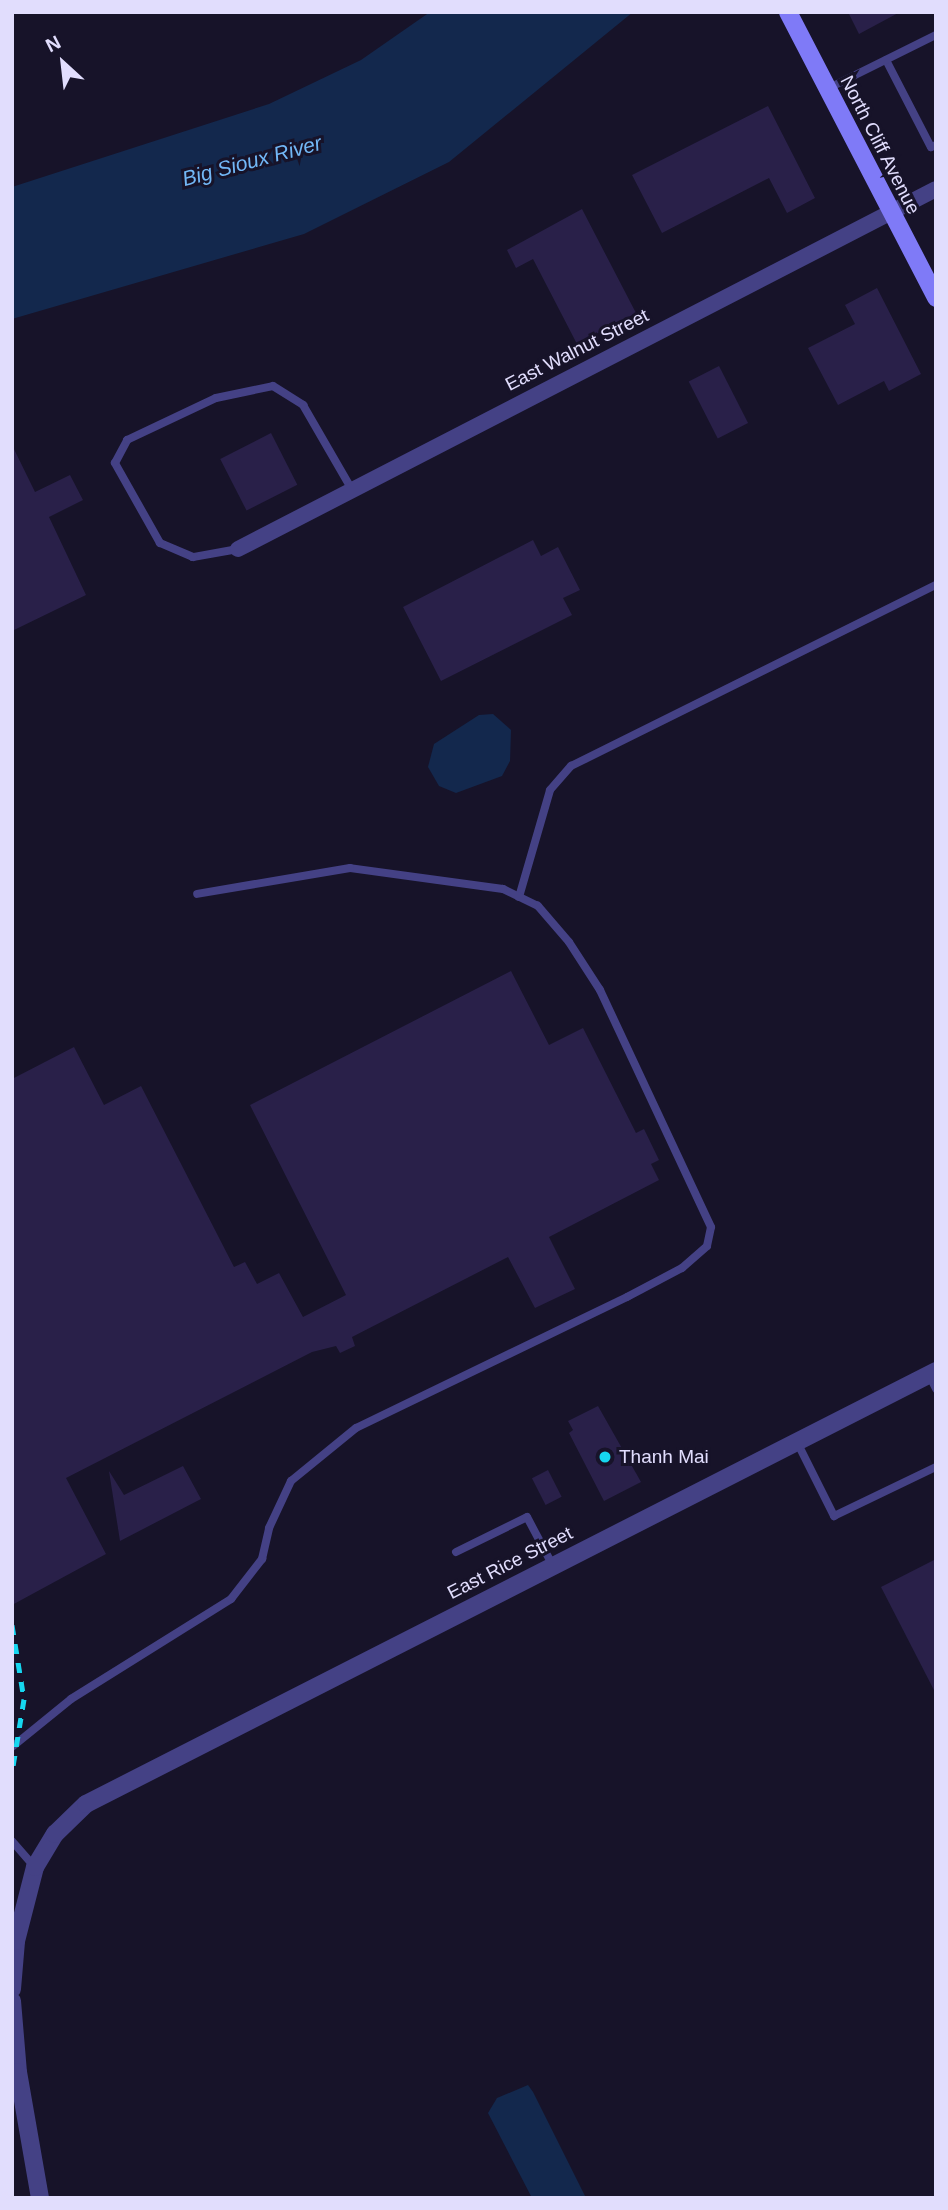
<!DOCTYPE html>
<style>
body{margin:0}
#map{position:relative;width:948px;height:2210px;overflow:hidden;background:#171329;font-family:Arial,sans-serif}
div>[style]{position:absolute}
.water>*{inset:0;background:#13284d}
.building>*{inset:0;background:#292049;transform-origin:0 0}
.service>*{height:8px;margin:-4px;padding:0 4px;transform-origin:4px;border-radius:4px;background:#444185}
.minor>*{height:16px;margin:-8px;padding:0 8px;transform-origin:8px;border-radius:8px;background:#444185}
.tertiary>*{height:18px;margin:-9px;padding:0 9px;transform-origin:9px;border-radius:9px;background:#444185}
.secondary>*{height:18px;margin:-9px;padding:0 9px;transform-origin:9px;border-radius:9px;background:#7f7af7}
.rail>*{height:5px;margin-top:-2.5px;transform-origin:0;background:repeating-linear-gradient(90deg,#16d7f0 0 10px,transparent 0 19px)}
.dots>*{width:19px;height:19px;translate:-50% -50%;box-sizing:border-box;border:4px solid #171329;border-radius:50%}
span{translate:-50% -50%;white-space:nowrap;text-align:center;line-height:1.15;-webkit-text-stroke:6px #171329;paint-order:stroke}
.street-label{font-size:19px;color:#e1ddfd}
.poi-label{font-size:19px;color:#e1ddfd}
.left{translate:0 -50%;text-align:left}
.water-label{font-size:21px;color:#72b7f6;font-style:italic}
.frame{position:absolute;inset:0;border:14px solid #e1ddfd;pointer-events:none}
.north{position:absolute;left:28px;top:28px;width:70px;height:70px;-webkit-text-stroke:5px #171329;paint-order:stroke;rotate:333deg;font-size:19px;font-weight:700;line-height:28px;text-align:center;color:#e1ddfd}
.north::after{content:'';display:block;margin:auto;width:24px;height:32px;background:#e1ddfd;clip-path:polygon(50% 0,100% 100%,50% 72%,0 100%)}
</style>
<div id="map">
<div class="water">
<div style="clip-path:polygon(430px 12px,633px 12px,449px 162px,304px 234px,12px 319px,12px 187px,269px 104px,361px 60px)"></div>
<div style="clip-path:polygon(493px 714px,511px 730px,510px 761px,502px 776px,456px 793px,439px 786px,428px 767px,434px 744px,479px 715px)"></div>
<div style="clip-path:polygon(528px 2085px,533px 2092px,586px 2198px,532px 2198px,488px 2113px,497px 2098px)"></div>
</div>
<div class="building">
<div style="clip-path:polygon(848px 12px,900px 12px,859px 34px)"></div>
<div style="clip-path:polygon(768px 106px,815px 198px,787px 213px,769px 178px,662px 233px,632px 175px)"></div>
<div style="clip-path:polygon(582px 209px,636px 313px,577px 344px,533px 259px,516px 268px,507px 250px)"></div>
<div style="clip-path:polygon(877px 288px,921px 374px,889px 391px,884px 381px,838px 405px,808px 348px,855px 324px,845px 305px)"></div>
<div style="left:719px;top:366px;width:64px;height:34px;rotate:63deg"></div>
<div style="left:271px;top:433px;width:58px;height:57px;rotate:63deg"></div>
<div style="clip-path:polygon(12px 445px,35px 492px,70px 475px,83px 500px,49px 517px,86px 595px,12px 631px)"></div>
<div style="clip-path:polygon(533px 540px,541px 556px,558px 547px,580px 590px,563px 598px,572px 615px,441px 681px,403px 607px)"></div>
<div style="clip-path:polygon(511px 971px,549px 1045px,583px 1028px,636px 1133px,644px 1129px,659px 1160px,651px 1164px,659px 1180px,549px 1237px,575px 1289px,535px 1308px,508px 1257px,352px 1337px,355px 1346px,340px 1353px,336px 1346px,312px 1352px,66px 1478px,106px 1554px,12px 1605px,12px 1079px,74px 1047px,104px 1105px,141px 1086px,234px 1267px,245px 1262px,257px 1284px,279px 1273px,303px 1317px,346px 1295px,250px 1105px)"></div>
<div style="clip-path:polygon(598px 1406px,641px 1482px,604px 1501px,569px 1433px,573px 1430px,568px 1421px)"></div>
<div style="clip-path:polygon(183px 1466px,201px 1499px,120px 1541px,109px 1471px,124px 1495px)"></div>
<div style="left:548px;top:1470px;width:30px;height:18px;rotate:63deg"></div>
<div style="clip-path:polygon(936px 1559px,936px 1694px,881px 1587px)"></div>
</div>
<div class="service">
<div style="left:886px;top:60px;width:98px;rotate:62.7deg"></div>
<div style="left:931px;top:147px;width:5px;rotate:-22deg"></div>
<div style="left:827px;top:89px;width:122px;rotate:-26.4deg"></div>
<div style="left:238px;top:549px;width:46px;rotate:169.9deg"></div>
<div style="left:193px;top:557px;width:36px;rotate:-157deg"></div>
<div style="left:160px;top:543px;width:92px;rotate:-119.4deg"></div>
<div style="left:115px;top:463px;width:26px;rotate:-62deg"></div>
<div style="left:127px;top:440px;width:98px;rotate:-25.3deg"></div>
<div style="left:216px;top:398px;width:58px;rotate:-11.9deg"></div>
<div style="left:273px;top:386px;width:36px;rotate:32deg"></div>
<div style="left:303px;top:405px;width:98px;rotate:60deg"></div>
<div style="left:519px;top:897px;width:111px;rotate:-73.8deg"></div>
<div style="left:550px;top:790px;width:32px;rotate:-49deg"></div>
<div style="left:571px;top:766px;width:407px;rotate:-26.4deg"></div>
<div style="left:929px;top:1375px;width:16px;rotate:63deg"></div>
<div style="left:797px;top:1442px;width:83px;rotate:63.4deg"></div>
<div style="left:834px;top:1516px;width:113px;rotate:-25.7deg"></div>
<div style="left:456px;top:1552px;width:79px;rotate:-26.2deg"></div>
<div style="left:527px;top:1517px;width:55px;rotate:62deg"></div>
<div style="left:12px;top:1747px;width:76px;rotate:-39.1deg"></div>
<div style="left:71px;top:1699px;width:189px;rotate:-32deg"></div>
<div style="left:231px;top:1599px;width:51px;rotate:-52.2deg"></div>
<div style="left:262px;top:1559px;width:32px;rotate:-77deg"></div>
<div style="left:269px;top:1528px;width:52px;rotate:-64.9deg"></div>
<div style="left:291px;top:1481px;width:84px;rotate:-39.2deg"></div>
<div style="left:356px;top:1428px;width:301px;rotate:-25.8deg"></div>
<div style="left:627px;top:1297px;width:62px;rotate:-27.8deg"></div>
<div style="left:682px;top:1268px;width:33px;rotate:-41deg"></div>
<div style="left:707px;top:1246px;width:19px;rotate:-78deg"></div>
<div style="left:711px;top:1227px;width:262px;rotate:-115.1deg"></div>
<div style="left:600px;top:990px;width:57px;rotate:-122.9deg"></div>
<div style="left:569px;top:942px;width:48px;rotate:-130.7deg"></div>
<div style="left:538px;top:906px;width:39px;rotate:-154deg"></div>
<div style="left:503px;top:889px;width:154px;rotate:-172.2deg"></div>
<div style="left:350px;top:868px;width:155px;rotate:170.4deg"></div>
<div style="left:12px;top:1841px;width:35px;rotate:49deg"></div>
</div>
<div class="minor">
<div style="left:238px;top:549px;width:785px;rotate:-27.28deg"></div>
</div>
<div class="tertiary">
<div style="left:12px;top:1989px;width:48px;rotate:-85.2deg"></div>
<div style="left:16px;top:1941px;width:76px;rotate:-75.6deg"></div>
<div style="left:35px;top:1867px;width:39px;rotate:-59deg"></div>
<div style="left:55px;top:1834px;width:43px;rotate:-44.1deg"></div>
<div style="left:86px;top:1804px;width:954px;rotate:-26.99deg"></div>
<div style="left:12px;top:2001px;width:71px;rotate:85.2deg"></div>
<div style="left:18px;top:2072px;width:128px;rotate:80.1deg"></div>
</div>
<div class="secondary">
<div style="left:788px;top:12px;width:322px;rotate:62.6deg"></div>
</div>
<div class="rail">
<div style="left:12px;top:1625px;width:75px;rotate:80.8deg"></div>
<div style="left:24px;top:1699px;width:74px;rotate:99.3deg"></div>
</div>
<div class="dots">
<div style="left:605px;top:1457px;background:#16d7f0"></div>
</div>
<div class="street-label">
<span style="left:880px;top:145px;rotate:63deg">North Cliff Avenue</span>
<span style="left:577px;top:350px;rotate:-27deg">East Walnut Street</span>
<span style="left:510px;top:1563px;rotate:-27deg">East Rice Street</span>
</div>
<div class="poi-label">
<span class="left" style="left:619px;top:1457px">Thanh Mai</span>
</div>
<div class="water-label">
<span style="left:252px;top:161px;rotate:-15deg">Big Sioux River</span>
</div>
<div class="frame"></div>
<div class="north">N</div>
</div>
